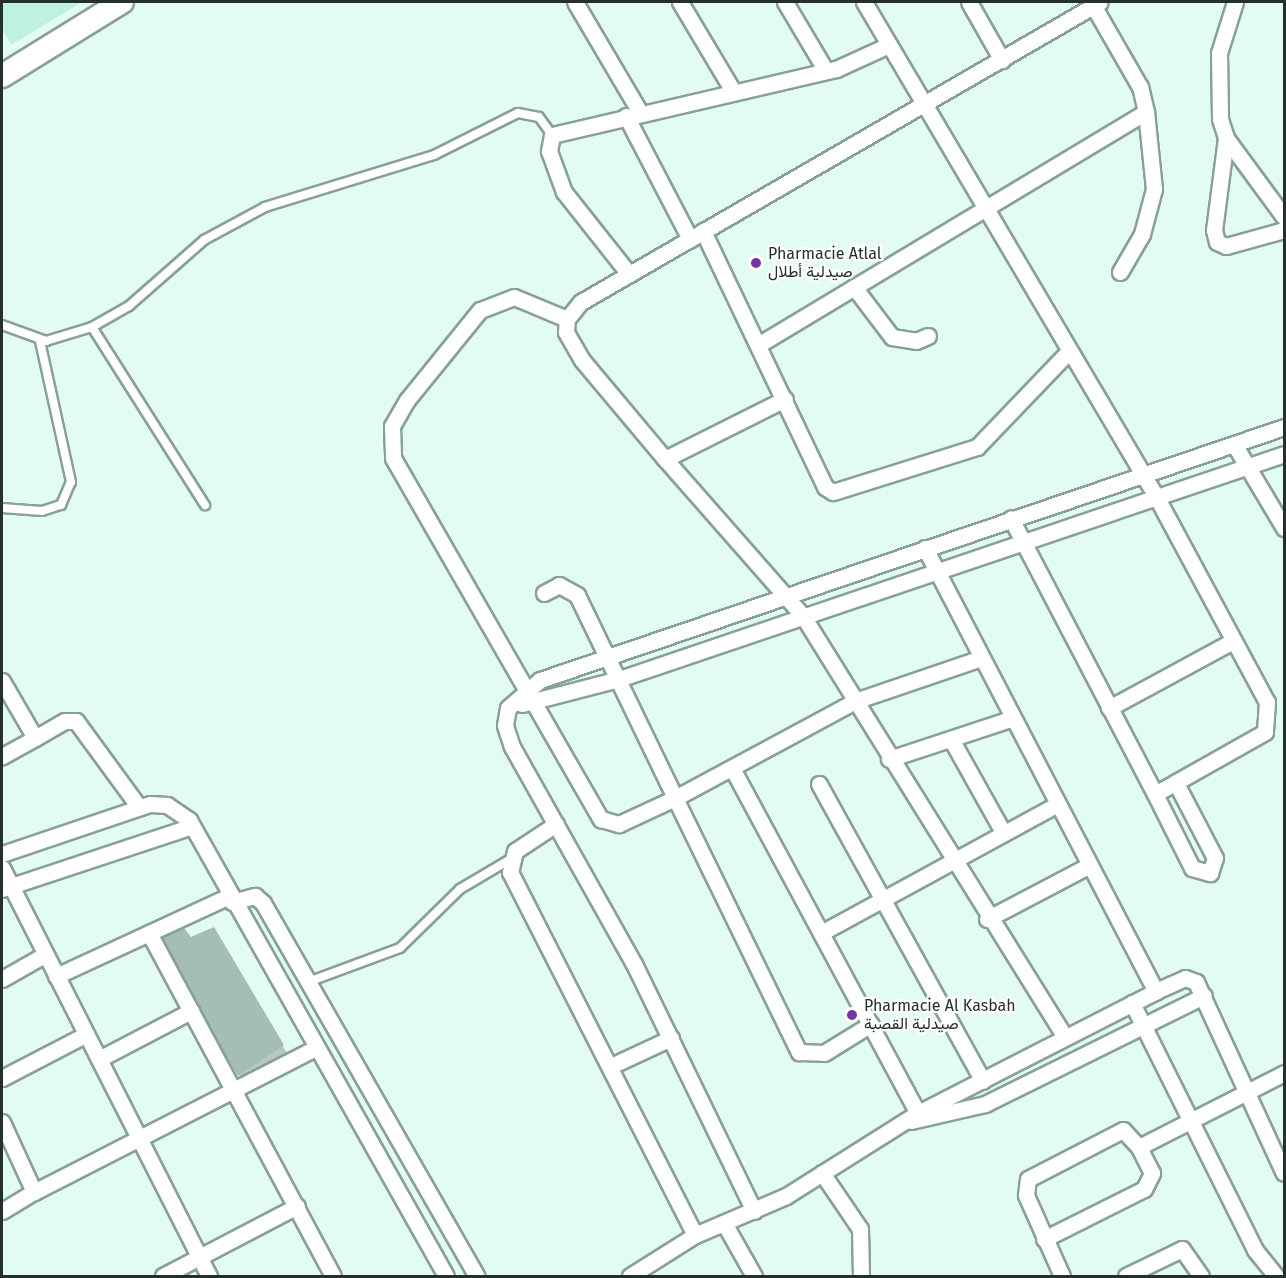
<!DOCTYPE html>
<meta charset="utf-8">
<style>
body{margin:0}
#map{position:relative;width:1286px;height:1278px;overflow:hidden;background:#e3fcf3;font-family:"Fira Sans",Vazirmatn,sans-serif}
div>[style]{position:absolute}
.green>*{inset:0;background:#bff1e0}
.shadow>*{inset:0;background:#0003}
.building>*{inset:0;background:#a5beb5}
.roads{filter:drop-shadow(2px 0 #89a098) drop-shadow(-2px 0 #89a098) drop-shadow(0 2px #89a098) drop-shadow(0 -2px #89a098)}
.lane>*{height:8px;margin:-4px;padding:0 4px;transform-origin:4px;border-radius:4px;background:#fff}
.street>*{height:15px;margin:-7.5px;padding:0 7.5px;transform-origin:7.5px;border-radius:7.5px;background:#fff}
.primary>*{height:22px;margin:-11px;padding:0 11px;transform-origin:11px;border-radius:11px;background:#fff}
.dots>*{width:16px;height:16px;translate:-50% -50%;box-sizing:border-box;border:3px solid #fff;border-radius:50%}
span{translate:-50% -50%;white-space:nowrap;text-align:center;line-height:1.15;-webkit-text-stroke:4.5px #fff;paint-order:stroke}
.poi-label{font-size:16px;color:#252f2c}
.left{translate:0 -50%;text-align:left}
.frame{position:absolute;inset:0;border:3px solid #252f2c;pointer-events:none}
</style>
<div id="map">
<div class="green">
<div style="clip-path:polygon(2px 2px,82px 2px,11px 45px,2px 28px)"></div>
</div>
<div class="shadow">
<div style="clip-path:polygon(213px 929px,287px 1053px,244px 1083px,156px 935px,190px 939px)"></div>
</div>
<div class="building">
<div style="clip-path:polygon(179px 921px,191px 937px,214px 927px,284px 1045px,238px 1076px,154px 934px)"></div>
</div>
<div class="roads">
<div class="lane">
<div style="left:2px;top:325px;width:47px;rotate:20deg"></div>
<div style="left:46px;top:341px;width:48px;rotate:-16.9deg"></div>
<div style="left:92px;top:327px;width:43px;rotate:-29.6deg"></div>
<div style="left:129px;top:306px;width:100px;rotate:-41.3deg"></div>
<div style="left:204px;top:240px;width:69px;rotate:-28.4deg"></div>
<div style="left:265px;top:207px;width:177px;rotate:-17.1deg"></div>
<div style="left:434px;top:155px;width:94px;rotate:-26.6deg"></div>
<div style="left:518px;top:113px;width:21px;rotate:11deg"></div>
<div style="left:539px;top:117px;width:22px;rotate:54deg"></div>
<div style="left:92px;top:327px;width:211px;rotate:57.6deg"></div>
<div style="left:2px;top:508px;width:40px;rotate:4.3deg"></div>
<div style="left:42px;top:511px;width:20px;rotate:-18deg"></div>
<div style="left:61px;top:505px;width:25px;rotate:-67deg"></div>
<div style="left:71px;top:482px;width:144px;rotate:-102.4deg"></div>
<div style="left:308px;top:982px;width:98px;rotate:-20.3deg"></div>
<div style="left:400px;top:948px;width:84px;rotate:-44.5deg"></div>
<div style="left:460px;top:889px;width:57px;rotate:-30.6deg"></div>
</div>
<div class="street">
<div style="left:575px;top:2px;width:130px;rotate:59.5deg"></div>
<div style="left:680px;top:2px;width:104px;rotate:59.2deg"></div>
<div style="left:785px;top:2px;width:80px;rotate:59.3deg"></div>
<div style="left:864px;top:2px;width:576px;rotate:59.43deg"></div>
<div style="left:1157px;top:498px;width:232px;rotate:61.7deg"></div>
<div style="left:1267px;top:702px;width:30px;rotate:94deg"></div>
<div style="left:1265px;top:732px;width:126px;rotate:150.6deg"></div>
<div style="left:1155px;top:794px;width:311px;rotate:-117.6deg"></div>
<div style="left:969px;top:2px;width:67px;rotate:60.4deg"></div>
<div style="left:1235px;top:2px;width:53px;rotate:107.4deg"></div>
<div style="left:1219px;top:53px;width:66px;rotate:89.1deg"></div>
<div style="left:1220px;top:119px;width:20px;rotate:72deg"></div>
<div style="left:1226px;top:138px;width:98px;rotate:53.7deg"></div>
<div style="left:626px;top:116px;width:139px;rotate:62.5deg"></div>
<div style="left:1226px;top:138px;width:93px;rotate:97.4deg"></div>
<div style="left:1214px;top:230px;width:12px;rotate:76deg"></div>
<div style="left:1217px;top:242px;width:10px;rotate:24deg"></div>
<div style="left:1226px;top:246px;width:60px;rotate:-15.4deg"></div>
<div style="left:703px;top:231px;width:284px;rotate:64.5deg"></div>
<div style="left:825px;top:487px;width:9px;rotate:32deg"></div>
<div style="left:833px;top:492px;width:151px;rotate:-17.4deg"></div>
<div style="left:977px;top:447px;width:133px;rotate:-46.2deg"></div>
<div style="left:1120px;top:272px;width:44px;rotate:-59.9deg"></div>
<div style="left:1142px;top:234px;width:47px;rotate:-75.1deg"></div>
<div style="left:1154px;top:189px;width:77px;rotate:-95.9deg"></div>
<div style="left:629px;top:274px;width:105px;rotate:-128.4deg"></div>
<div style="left:564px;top:192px;width:44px;rotate:-110.1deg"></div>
<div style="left:549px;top:151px;width:16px;rotate:-79deg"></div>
<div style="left:552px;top:135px;width:292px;rotate:-13.1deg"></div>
<div style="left:836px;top:69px;width:58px;rotate:-24.4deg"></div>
<div style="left:854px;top:287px;width:63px;rotate:52.8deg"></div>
<div style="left:892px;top:337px;width:24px;rotate:9deg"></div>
<div style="left:916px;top:341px;width:13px;rotate:-23deg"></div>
<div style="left:567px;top:319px;width:57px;rotate:-157.5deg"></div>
<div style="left:514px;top:297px;width:36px;rotate:159deg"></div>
<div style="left:480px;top:310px;width:116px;rotate:129deg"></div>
<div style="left:407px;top:400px;width:30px;rotate:120deg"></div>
<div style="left:392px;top:426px;width:32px;rotate:88deg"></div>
<div style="left:393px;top:458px;width:417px;rotate:60.1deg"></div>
<div style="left:601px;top:819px;width:19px;rotate:16deg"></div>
<div style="left:619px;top:824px;width:62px;rotate:-24.9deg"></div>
<div style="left:675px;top:798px;width:283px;rotate:64deg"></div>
<div style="left:799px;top:1052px;width:25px;rotate:2deg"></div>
<div style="left:824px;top:1053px;width:55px;rotate:-31.7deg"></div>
<div style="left:758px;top:345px;width:453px;rotate:-31deg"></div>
<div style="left:1146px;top:112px;width:26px;rotate:-103deg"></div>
<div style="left:1140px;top:87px;width:92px;rotate:-119.9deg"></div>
<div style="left:1234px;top:444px;width:98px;rotate:59.2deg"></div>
<div style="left:665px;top:459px;width:134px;rotate:-26.6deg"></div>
<div style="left:925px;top:548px;width:500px;rotate:62.5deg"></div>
<div style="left:1156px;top:991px;width:32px;rotate:-24deg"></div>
<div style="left:1185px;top:978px;width:12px;rotate:20deg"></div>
<div style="left:1196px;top:982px;width:210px;rotate:65.3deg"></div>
<div style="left:544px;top:593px;width:17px;rotate:-28deg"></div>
<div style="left:559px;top:585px;width:21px;rotate:29deg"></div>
<div style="left:577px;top:595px;width:225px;rotate:64.2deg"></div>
<div style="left:675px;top:798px;width:204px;rotate:-28.3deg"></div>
<div style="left:855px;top:701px;width:133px;rotate:-18.8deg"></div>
<div style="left:2px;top:681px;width:66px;rotate:59.9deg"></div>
<div style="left:35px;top:738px;width:38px;rotate:151deg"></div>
<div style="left:522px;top:704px;width:100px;rotate:-14.5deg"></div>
<div style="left:619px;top:679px;width:702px;rotate:-18.69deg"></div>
<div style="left:1109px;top:708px;width:141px;rotate:-28.4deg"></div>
<div style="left:35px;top:738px;width:34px;rotate:-30deg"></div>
<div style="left:65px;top:721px;width:11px"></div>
<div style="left:76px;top:721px;width:107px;rotate:53.8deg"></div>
<div style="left:951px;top:739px;width:107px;rotate:60.8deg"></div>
<div style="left:889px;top:759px;width:127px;rotate:-18.3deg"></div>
<div style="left:732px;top:768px;width:392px;rotate:61.7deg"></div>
<div style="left:819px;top:784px;width:339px;rotate:61.1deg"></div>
<div style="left:1155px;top:794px;width:83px;rotate:63.4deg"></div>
<div style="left:1192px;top:868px;width:19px;rotate:16deg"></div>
<div style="left:1210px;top:873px;width:16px;rotate:-72deg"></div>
<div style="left:1215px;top:858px;width:85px;rotate:-117.5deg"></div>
<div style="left:556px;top:824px;width:49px;rotate:146.6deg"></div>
<div style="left:515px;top:851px;width:22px;rotate:103deg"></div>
<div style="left:510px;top:872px;width:407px;rotate:63deg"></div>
<div style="left:695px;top:1235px;width:77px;rotate:147.8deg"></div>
<div style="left:2px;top:854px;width:156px;rotate:-18.7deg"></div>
<div style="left:150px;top:804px;width:17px;rotate:3deg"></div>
<div style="left:167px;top:805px;width:27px;rotate:34deg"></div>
<div style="left:189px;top:820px;width:523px;rotate:60.59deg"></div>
<div style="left:2px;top:868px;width:458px;rotate:63.1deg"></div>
<div style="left:2px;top:889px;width:200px;rotate:-18.3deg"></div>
<div style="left:232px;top:902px;width:24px;rotate:-15deg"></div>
<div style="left:255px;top:896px;width:11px;rotate:41deg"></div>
<div style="left:263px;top:903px;width:430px;rotate:60.2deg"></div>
<div style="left:987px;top:919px;width:114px;rotate:-27.7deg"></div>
<div style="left:149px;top:933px;width:389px;rotate:61.8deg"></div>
<div style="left:821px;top:933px;width:268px;rotate:-28.6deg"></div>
<div style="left:56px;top:976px;width:191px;rotate:-24.8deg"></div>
<div style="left:2px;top:979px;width:48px;rotate:-29.7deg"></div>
<div style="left:1132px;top:1003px;width:276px;rotate:63.5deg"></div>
<div style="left:1255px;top:1250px;width:33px;rotate:51deg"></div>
<div style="left:1065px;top:1037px;width:496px;rotate:-121.9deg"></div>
<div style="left:803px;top:616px;width:209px;rotate:-131.3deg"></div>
<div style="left:665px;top:459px;width:129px;rotate:-130deg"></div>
<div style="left:582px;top:360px;width:32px;rotate:-120deg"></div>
<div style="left:566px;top:332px;width:13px;rotate:-86deg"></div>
<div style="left:567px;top:319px;width:22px;rotate:-51deg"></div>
<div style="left:581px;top:302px;width:599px;rotate:-30.03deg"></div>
<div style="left:99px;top:1059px;width:104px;rotate:-27.6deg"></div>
<div style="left:613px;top:1065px;width:64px;rotate:-25deg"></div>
<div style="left:2px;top:1078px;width:93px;rotate:-27.4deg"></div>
<div style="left:911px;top:1121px;width:76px;rotate:-12.9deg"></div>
<div style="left:985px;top:1104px;width:244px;rotate:-26.3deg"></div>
<div style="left:2px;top:1122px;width:77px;rotate:65.4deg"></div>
<div style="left:34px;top:1192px;width:317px;rotate:-27.1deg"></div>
<div style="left:822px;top:1173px;width:68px;rotate:55.8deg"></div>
<div style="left:860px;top:1229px;width:47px;rotate:88.8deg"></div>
<div style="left:2px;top:1211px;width:37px;rotate:-31deg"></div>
<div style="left:754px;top:1211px;width:275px;rotate:-115.9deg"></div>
<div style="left:634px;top:964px;width:249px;rotate:-119.3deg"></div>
<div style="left:512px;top:747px;width:23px;rotate:-108deg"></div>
<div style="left:505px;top:725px;width:17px;rotate:-80deg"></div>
<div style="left:508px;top:708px;width:43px;rotate:-41.2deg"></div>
<div style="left:540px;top:680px;width:786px;rotate:-18.78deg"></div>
<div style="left:724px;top:1223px;width:61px;rotate:60.5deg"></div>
<div style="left:695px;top:1235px;width:99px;rotate:-23.2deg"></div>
<div style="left:786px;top:1196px;width:156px;rotate:-32.2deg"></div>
<div style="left:918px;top:1113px;width:267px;rotate:-27.1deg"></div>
<div style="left:1044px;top:1239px;width:112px;rotate:-26.6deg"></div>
<div style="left:1144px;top:1189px;width:18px;rotate:-63deg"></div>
<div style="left:1152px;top:1173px;width:29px;rotate:-117deg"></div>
<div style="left:163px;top:1276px;width:151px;rotate:-27.6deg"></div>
<div style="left:1062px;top:1276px;width:89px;rotate:-114deg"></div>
<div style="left:1026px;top:1195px;width:16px;rotate:-83deg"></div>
<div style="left:1028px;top:1179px;width:107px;rotate:-27.3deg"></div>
<div style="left:1123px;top:1130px;width:23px;rotate:47deg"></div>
<div style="left:1139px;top:1147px;width:163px;rotate:-27deg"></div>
<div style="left:1126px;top:1276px;width:62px;rotate:-25.7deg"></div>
<div style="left:1182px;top:1249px;width:33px;rotate:55deg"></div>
</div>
<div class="primary">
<div style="left:2px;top:76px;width:141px;rotate:-31.7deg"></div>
</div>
</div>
<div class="dots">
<div style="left:756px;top:263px;background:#7534a9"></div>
<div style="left:852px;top:1015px;background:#7534a9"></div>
</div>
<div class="poi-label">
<span class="left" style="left:768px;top:263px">Pharmacie Atlal<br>صيدلية أطلال</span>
<span class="left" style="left:864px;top:1015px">Pharmacie Al Kasbah<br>صيدلية القصبة</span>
</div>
<div class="frame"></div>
</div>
